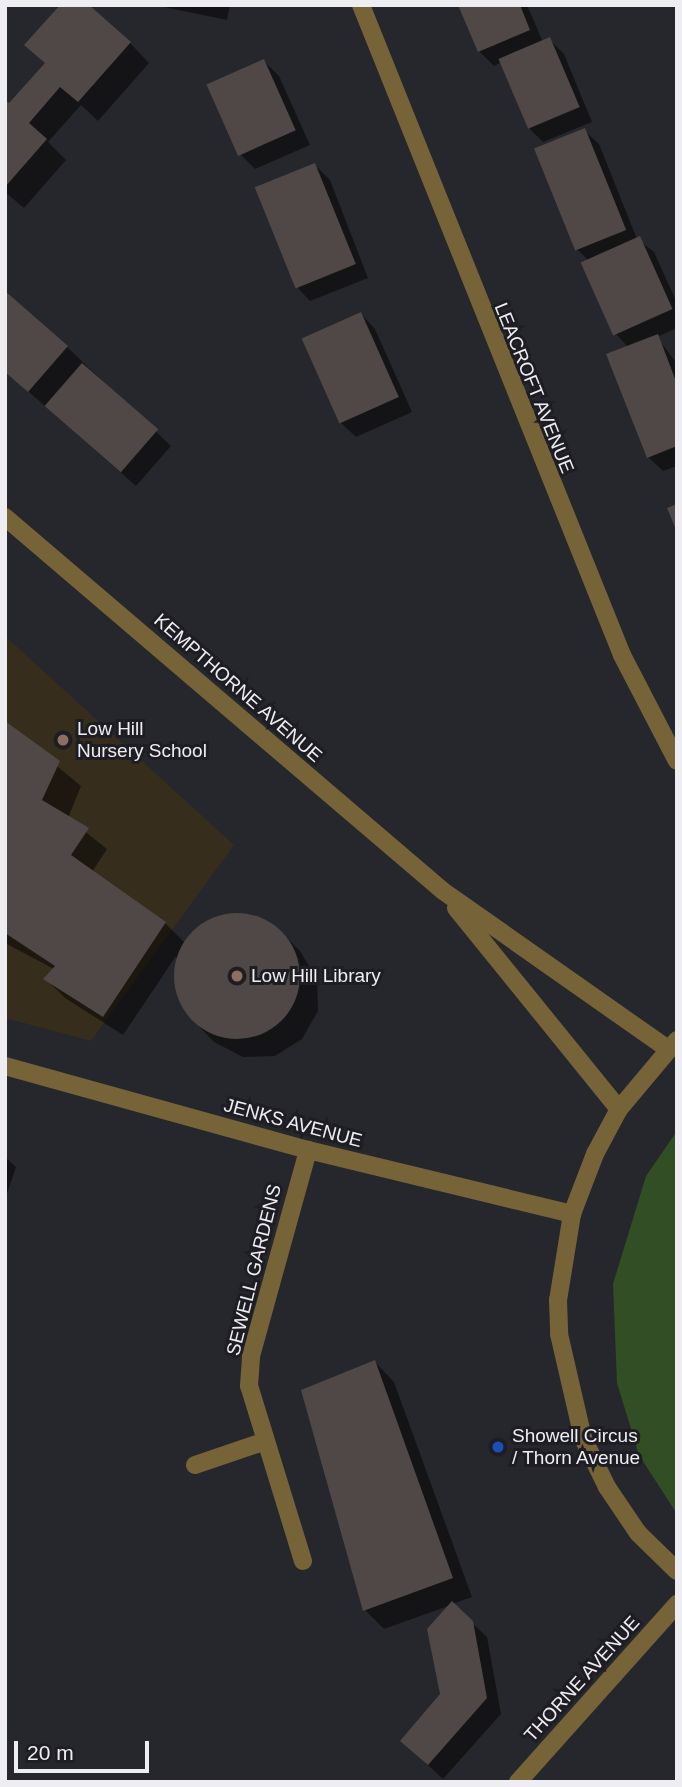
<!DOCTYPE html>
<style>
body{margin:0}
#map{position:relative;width:682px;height:1787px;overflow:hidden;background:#26272c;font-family:Helvetica,sans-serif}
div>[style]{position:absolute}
.education>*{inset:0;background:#362d1d}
.green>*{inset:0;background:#324e25}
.shadow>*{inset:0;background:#0007}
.building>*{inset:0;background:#504847;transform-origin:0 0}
.round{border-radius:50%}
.minor>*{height:18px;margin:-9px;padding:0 9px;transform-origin:9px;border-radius:9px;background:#776338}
.tertiary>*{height:18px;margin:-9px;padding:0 9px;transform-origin:9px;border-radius:9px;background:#776338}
.dots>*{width:19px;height:19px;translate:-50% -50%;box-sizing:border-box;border:4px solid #1d1d23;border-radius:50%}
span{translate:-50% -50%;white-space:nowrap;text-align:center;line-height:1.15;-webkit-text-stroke:6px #1d1d23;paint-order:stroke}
.street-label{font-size:19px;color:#eeeef2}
.poi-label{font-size:19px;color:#eeeef2}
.left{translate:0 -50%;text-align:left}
.frame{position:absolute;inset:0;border:7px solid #eeeef2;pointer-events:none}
.scale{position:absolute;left:14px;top:1741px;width:135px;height:32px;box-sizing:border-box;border:4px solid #eeeef2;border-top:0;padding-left:9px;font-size:21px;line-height:24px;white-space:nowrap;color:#eeeef2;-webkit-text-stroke:5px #1d1d23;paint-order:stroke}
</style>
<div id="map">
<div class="education">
<div style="clip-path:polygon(5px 636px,234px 845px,91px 1041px,5px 1018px)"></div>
</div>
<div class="green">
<div style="clip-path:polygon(677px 1131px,677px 1514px,639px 1455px,617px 1383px,613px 1284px,646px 1176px)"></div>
</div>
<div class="shadow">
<div style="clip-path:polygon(154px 5px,230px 5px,227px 20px)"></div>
<div style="clip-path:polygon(460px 5px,527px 5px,543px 42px,549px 39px,564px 54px,592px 122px,543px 142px,529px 128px,502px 62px,494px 66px,479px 51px)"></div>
<div style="clip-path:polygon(130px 43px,149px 63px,98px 121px,81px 105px,48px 142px,66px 160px,24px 208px,5px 192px,5px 103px,9px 106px,46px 64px,27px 45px)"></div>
<div style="clip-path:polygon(264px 61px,279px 76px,310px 145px,255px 169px,241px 155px)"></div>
<div style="clip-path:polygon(584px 130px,599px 144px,637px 239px,654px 252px,677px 303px,677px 328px,657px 337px,677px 364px,677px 466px,663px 471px,648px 457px,628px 347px,616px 334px,583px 263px,589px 261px,577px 249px)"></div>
<div style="clip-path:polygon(315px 165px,330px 180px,368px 278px,310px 301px,296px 286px,257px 188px)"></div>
<div style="clip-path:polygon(361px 314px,375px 329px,412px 412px,356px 437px,341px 423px)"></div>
<div style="clip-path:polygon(67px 347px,171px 446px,136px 486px,5px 371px)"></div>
<div style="clip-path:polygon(5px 723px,81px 786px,68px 818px,107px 849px,92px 872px,165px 923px,186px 944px,191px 933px,219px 916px,251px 915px,280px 931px,300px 951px,317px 979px,318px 1011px,302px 1039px,275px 1056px,243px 1057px,214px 1042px,194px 1021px,177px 994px,176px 956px,123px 1035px,65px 998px,46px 979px,54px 969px,5px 943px)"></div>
<div style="clip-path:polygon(5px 1157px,16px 1167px,5px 1200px)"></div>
<div style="clip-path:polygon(375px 1362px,394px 1382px,472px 1597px,452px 1604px,487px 1637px,501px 1714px,443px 1779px,417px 1755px,442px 1695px,451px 1605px,384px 1629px,365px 1610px)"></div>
</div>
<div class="building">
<div style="clip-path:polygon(60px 5px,89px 5px,131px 42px,78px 102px,60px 87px,29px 123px,47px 139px,5px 187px,5px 100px,9px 103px,45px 63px,24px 45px)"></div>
<div style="clip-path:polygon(458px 5px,520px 5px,530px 30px,478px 52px)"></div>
<div style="left:550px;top:37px;width:76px;height:56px;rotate:67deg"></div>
<div style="left:264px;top:59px;width:78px;height:63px;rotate:66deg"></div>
<div style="left:585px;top:128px;width:110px;height:55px;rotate:68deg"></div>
<div style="left:315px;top:163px;width:109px;height:65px;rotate:68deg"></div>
<div style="left:640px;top:236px;width:80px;height:65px;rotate:66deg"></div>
<div style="clip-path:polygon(5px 291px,68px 346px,28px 392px,5px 372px)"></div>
<div style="left:361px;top:312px;width:93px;height:65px;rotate:66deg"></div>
<div style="clip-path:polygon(658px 334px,677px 384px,677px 446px,647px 458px,606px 354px)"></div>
<div style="left:82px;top:363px;width:101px;height:57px;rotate:41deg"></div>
<div style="clip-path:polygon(677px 504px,677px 532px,667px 508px)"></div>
<div style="clip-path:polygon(5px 721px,60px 761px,42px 800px,89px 828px,71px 855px,166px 922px,103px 1017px,43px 979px,55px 966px,5px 933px)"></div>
<div class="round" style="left:174px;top:913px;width:126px;height:126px"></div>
<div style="clip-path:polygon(375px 1360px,453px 1578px,363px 1611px,301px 1390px)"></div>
<div style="clip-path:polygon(452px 1601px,473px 1621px,487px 1698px,428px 1765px,400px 1741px,440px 1694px,427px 1629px)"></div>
</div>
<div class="minor">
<div style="left:361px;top:5px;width:700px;rotate:68.12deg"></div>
<div style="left:622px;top:655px;width:119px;rotate:62.6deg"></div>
<div style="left:5px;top:1066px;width:314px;rotate:15.5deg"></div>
<div style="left:308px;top:1150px;width:272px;rotate:13.6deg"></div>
<div style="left:195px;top:1465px;width:72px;rotate:-18.7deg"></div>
<div style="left:303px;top:1561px;width:183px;rotate:-107.1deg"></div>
<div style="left:249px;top:1386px;width:30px;rotate:-86deg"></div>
<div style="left:251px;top:1356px;width:214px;rotate:-74.5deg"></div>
<div style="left:518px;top:1782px;width:239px;rotate:-48.2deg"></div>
</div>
<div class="tertiary">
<div style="left:5px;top:517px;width:576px;rotate:40.49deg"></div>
<div style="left:443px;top:891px;width:273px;rotate:35.1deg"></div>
<div style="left:456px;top:908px;width:259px;rotate:51deg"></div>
<div style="left:677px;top:1040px;width:90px;rotate:130deg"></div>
<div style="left:619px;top:1109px;width:51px;rotate:118.1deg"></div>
<div style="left:595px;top:1154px;width:64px;rotate:111deg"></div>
<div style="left:572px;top:1214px;width:87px;rotate:99.2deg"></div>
<div style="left:558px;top:1300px;width:34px;rotate:88deg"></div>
<div style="left:559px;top:1334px;width:107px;rotate:77deg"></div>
<div style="left:583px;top:1438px;width:55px;rotate:63.9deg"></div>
<div style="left:607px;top:1487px;width:55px;rotate:56deg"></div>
<div style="left:638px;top:1533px;width:54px;rotate:44.3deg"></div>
</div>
<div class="dots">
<div style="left:63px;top:740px;background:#8d6e63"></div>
<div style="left:237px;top:976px;background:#8d6e63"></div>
<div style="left:498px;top:1447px;background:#1a4fb4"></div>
</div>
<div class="street-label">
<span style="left:534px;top:388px;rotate:68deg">LEACROFT AVENUE</span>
<span style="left:238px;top:688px;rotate:41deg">KEMPTHORNE AVENUE</span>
<span style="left:293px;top:1123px;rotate:15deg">JENKS AVENUE</span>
<span style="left:254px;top:1270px;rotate:-76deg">SEWELL GARDENS</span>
<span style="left:582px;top:1679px;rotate:-48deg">THORNE AVENUE</span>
</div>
<div class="poi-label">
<span class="left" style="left:77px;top:740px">Low Hill<br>Nursery School</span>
<span class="left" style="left:251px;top:976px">Low Hill Library</span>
<span class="left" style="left:512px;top:1447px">Showell Circus<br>/ Thorn Avenue</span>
</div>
<div class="frame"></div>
<div class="scale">20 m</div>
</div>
